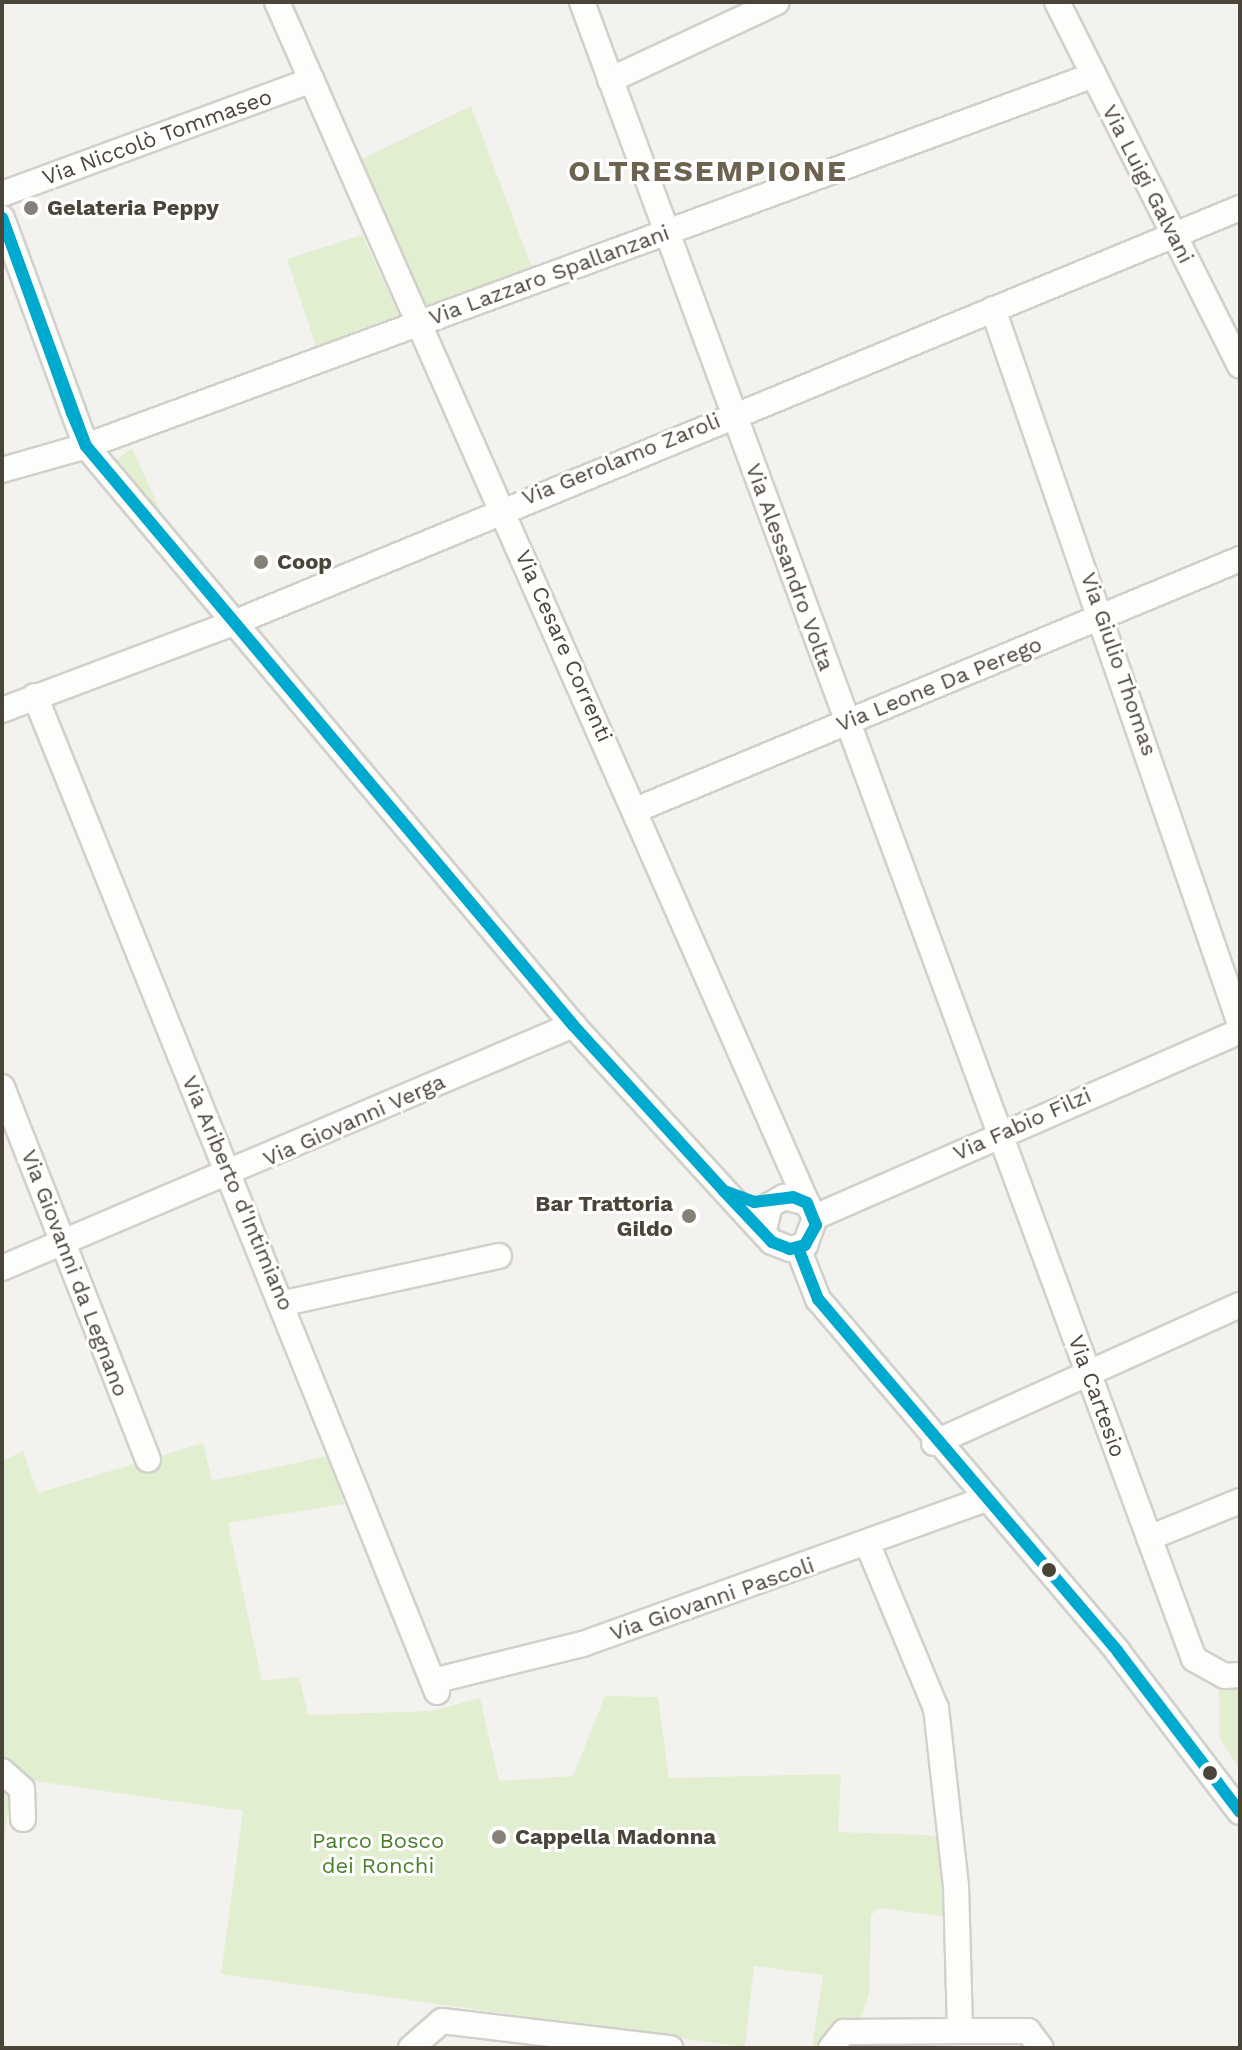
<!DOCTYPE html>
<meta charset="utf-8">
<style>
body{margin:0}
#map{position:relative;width:1242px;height:2050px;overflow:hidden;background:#f4f2ee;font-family:"Work Sans",sans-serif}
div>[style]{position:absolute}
.green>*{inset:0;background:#e1eecf}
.roads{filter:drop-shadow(2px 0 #d2d0cb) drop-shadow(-2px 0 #d2d0cb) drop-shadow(0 2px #d2d0cb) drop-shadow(0 -2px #d2d0cb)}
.minor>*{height:24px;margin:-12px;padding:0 12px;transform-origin:12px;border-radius:12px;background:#fdfdfc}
.bus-1>*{height:12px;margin:-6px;padding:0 6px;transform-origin:6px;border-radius:6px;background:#00a9ce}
.dots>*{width:22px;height:22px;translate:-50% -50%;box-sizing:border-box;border:4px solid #fff;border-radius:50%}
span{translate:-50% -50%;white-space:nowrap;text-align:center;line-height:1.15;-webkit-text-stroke:6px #fff;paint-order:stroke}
.street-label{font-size:22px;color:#4b4439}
.poi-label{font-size:22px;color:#4b4439;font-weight:700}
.left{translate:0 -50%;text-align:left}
.right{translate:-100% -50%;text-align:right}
.park-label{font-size:22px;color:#4a7f2a}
.district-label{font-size:30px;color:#6e6250;font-weight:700;letter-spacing:2px}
.frame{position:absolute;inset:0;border:4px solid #4b4439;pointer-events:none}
</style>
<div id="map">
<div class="green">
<div style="clip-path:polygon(471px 106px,532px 268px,418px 308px,354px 163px)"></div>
<div style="clip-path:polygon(362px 235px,399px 315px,316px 346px,287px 259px)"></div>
<div style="clip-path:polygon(132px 448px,166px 523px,117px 460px)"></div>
<div style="clip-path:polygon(203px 1443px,212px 1481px,328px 1456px,344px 1504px,228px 1523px,262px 1681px,299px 1677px,308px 1715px,432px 1711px,480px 1698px,499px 1781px,573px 1776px,605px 1696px,658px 1697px,669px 1778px,841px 1774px,838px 1832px,950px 1836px,951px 1917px,879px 1908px,871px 1915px,869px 1994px,850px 2048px,812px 2048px,823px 1975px,754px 1966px,745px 2047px,221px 1974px,243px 1811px,21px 1779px,12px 1781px,2px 1856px,2px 1461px,23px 1451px,38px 1493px)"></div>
<div style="clip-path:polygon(1240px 1687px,1240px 1770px,1219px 1737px,1219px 1688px)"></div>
</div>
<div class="roads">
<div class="minor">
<div style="left:277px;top:2px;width:1313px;rotate:66.19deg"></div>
<div style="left:582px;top:2px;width:1766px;rotate:69.73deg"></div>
<div style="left:1194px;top:1659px;width:35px;rotate:29deg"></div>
<div style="left:1225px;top:1676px;width:15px;rotate:-4deg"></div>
<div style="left:1057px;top:2px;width:407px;rotate:63.3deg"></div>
<div style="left:610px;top:80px;width:184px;rotate:-25deg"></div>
<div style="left:2px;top:194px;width:330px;rotate:-20.2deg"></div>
<div style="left:2px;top:218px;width:243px;rotate:69.8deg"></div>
<div style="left:86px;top:446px;width:757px;rotate:49.93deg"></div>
<div style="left:573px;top:1025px;width:294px;rotate:47.5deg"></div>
<div style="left:772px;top:1242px;width:19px;rotate:21deg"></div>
<div style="left:790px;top:1249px;width:16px;rotate:-15deg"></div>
<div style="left:805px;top:1245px;width:30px;rotate:-70deg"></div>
<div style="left:815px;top:1217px;width:16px;rotate:-120deg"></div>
<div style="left:807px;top:1203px;width:24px;rotate:-165deg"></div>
<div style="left:784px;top:1197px;width:16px;rotate:150deg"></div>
<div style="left:770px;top:1205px;width:25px;rotate:104deg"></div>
<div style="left:993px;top:309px;width:753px;rotate:70.94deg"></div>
<div style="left:2px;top:470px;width:87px;rotate:-15.9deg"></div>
<div style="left:86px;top:446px;width:1074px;rotate:-20.21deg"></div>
<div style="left:35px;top:696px;width:1074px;rotate:68.02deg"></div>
<div style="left:2px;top:710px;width:250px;rotate:-20.6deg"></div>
<div style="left:236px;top:622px;width:1086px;rotate:-22.41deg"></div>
<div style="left:638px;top:809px;width:652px;rotate:-22.55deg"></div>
<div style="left:2px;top:1087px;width:400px;rotate:68.6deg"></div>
<div style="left:815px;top:1217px;width:453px;rotate:-23.6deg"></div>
<div style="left:798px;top:1248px;width:55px;rotate:68.6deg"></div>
<div style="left:818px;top:1299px;width:463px;rotate:49.6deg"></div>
<div style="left:1118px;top:1652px;width:201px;rotate:52.7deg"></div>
<div style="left:2px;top:1268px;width:621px;rotate:-23.05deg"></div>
<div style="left:285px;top:1303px;width:219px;rotate:-12.4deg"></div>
<div style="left:934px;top:1443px;width:336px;rotate:-24.3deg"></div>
<div style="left:1149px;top:1538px;width:98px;rotate:-22.1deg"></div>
<div style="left:868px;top:1545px;width:177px;rotate:67.4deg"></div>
<div style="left:936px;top:1708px;width:178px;rotate:83.6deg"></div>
<div style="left:956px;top:1885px;width:146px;rotate:88.4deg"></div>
<div style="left:433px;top:1681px;width:154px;rotate:-13.9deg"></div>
<div style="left:583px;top:1644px;width:426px;rotate:-19.8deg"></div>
<div style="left:2px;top:1771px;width:27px;rotate:42deg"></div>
<div style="left:22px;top:1789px;width:30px;rotate:88deg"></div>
<div style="left:411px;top:2048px;width:41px;rotate:-41.1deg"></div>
<div style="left:442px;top:2021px;width:230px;rotate:6.8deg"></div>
<div style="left:831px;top:2048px;width:21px;rotate:-51deg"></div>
<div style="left:844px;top:2032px;width:116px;rotate:-0.5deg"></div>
<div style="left:960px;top:2031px;width:68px"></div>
<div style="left:1028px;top:2031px;width:21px;rotate:53deg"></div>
</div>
</div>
<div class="bus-1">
<div style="left:2px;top:218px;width:243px;rotate:69.8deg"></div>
<div style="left:86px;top:446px;width:36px;rotate:-113deg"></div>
<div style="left:72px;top:413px;width:207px;rotate:-109.7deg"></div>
<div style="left:86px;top:446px;width:757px;rotate:49.93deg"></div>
<div style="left:86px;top:446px;width:757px;rotate:49.93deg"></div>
<div style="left:573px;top:1025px;width:224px;rotate:47.7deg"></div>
<div style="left:724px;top:1191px;width:32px;rotate:20deg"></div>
<div style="left:754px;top:1202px;width:39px;rotate:-7deg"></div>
<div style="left:793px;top:1197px;width:15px;rotate:23deg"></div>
<div style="left:807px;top:1203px;width:24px;rotate:68deg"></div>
<div style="left:816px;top:1225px;width:23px;rotate:119deg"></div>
<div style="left:805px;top:1245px;width:16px;rotate:165deg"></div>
<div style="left:790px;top:1249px;width:19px;rotate:-159deg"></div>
<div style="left:772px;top:1242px;width:70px;rotate:-133.3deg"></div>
<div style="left:798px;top:1248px;width:55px;rotate:68.6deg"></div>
<div style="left:818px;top:1299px;width:463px;rotate:49.6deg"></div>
<div style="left:1118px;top:1652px;width:201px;rotate:52.7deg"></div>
</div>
<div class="dots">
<div style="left:31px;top:208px;background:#868178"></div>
<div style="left:261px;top:562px;background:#868178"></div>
<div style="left:689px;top:1216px;background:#868178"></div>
<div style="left:1049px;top:1570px;background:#4b4439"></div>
<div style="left:1210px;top:1773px;background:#4b4439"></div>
<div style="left:499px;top:1837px;background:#868178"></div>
</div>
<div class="street-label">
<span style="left:157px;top:137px;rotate:-20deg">Via Niccolò Tommaseo</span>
<span style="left:1148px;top:184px;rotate:63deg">Via Luigi Galvani</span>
<span style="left:549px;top:275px;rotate:-20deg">Via Lazzaro Spallanzani</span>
<span style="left:621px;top:459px;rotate:-22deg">Via Gerolamo Zaroli</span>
<span style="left:790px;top:567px;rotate:70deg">Via Alessandro Volta</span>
<span style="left:564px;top:646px;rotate:66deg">Via Cesare Correnti</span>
<span style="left:1119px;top:664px;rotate:71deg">Via Giulio Thomas</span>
<span style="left:939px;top:684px;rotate:-22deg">Via Leone Da Perego</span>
<span style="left:354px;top:1120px;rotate:-24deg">Via Giovanni Verga</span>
<span style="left:1022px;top:1124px;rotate:-24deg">Via Fabio Filzi</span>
<span style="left:238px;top:1193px;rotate:67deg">Via Ariberto d'Intimiano</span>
<span style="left:75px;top:1273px;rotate:69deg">Via Giovanni da Legnano</span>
<span style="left:1097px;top:1396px;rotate:70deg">Via Cartesio</span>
<span style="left:712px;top:1599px;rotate:-19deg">Via Giovanni Pascoli</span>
</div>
<div class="poi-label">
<span class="left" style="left:47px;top:208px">Gelateria Peppy</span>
<span class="left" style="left:277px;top:562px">Coop</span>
<span class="right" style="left:673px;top:1216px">Bar Trattoria<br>Gildo</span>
<span class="left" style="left:515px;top:1837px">Cappella Madonna</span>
</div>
<div class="park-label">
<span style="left:378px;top:1853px">Parco Bosco<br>dei Ronchi</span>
</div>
<div class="district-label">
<span style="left:708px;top:171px">OLTRESEMPIONE</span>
</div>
<div class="frame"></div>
</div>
